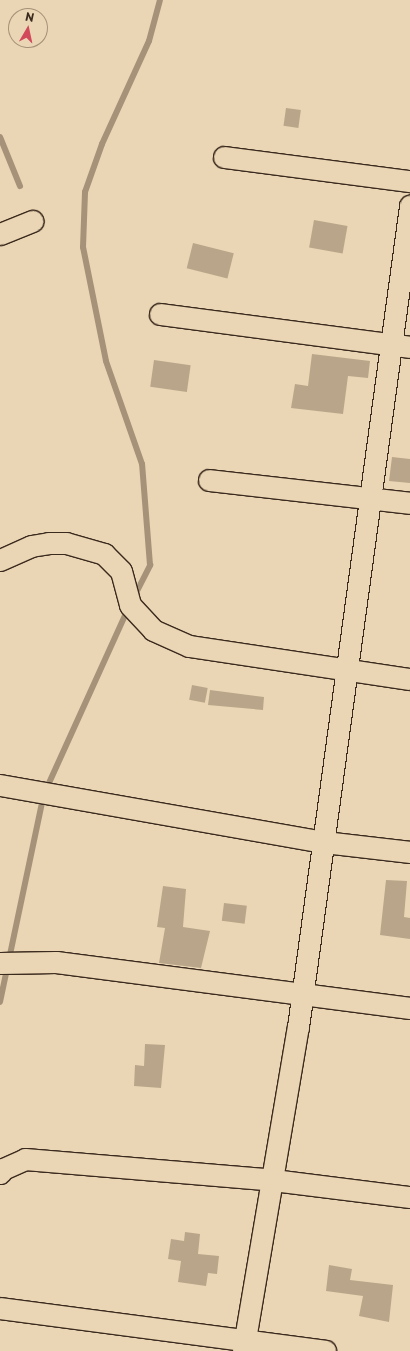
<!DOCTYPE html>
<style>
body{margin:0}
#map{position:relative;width:410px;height:1351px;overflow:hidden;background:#ead6b4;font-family:"Playpen Sans",sans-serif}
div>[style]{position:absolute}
.stream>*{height:6px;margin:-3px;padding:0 3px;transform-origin:3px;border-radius:3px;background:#a69279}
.building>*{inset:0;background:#b9a68a;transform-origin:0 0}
.roads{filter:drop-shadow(1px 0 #3b2a1e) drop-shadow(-1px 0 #3b2a1e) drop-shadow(0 1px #3b2a1e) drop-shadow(0 -1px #3b2a1e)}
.street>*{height:21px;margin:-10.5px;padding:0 10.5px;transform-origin:10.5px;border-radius:10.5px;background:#ead6b4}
span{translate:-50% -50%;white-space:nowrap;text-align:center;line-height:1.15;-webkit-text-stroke:3px #ead6b4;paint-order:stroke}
.north{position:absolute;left:8px;top:8px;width:40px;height:40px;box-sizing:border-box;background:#ead6b4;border:1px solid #a49178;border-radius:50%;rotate:9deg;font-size:11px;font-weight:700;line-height:16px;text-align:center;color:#3b2a1e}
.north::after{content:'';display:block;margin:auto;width:14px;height:18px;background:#d1495b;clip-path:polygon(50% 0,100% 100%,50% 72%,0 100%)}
</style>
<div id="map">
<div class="stream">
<div style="left:0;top:137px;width:53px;rotate:67.8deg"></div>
<div style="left:134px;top:597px;width:36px;rotate:-63deg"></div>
<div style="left:150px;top:565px;width:101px;rotate:-94.5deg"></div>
<div style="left:142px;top:464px;width:109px;rotate:-109.3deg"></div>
<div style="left:106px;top:361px;width:116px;rotate:-101.4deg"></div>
<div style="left:83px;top:247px;width:55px;rotate:-87.9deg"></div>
<div style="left:85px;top:192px;width:51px;rotate:-70.5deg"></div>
<div style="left:102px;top:144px;width:113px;rotate:-65.5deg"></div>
<div style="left:149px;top:41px;width:42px;rotate:-75deg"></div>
<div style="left:0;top:1002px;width:213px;rotate:-78.1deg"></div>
<div style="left:44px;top:794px;width:203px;rotate:-65.6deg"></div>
</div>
<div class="building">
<div style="left:286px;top:108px;width:15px;height:18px;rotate:8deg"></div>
<div style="left:314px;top:220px;width:34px;height:28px;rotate:10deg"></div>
<div style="left:193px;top:243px;width:42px;height:26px;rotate:14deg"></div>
<div style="clip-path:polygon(312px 354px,370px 361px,368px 378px,348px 376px,343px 414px,291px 408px,295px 384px,308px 386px)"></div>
<div style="left:154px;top:360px;width:37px;height:27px;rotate:8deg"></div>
<div style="clip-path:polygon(392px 457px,410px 459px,410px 483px,389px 481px)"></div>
<div style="left:192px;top:685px;width:16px;height:15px;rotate:11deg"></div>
<div style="clip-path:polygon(210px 690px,264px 697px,263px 710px,208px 705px)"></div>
<div style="clip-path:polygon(386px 880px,407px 881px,404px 917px,410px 918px,410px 939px,380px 935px)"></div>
<div style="clip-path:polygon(163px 886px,186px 889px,183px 927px,210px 931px,201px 968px,159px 963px,165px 928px,157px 927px)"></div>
<div style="left:224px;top:903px;width:23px;height:18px;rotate:7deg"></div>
<div style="clip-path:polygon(145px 1044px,165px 1045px,161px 1088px,134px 1086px,135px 1065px,144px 1066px)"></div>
<div style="clip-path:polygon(185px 1232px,200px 1234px,198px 1254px,219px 1256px,217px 1274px,208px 1273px,206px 1286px,178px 1282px,181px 1261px,168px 1259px,171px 1239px,184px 1241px)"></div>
<div style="clip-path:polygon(329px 1265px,352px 1269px,350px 1280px,393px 1285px,389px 1322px,359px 1316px,363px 1296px,326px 1291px)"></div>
</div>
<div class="roads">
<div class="street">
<div style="left:224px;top:157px;width:188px;rotate:7.4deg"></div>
<div style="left:0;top:234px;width:35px;rotate:-22deg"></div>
<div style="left:160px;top:314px;width:252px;rotate:7.5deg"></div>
<div style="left:209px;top:480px;width:202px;rotate:6.5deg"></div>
<div style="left:0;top:560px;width:34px;rotate:-24deg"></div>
<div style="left:31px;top:546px;width:18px;rotate:-9deg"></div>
<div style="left:49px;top:543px;width:17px"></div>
<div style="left:66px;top:543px;width:40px;rotate:16deg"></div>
<div style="left:104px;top:554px;width:24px;rotate:45deg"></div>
<div style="left:121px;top:571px;width:35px;rotate:75deg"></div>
<div style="left:130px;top:605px;width:34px;rotate:47deg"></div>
<div style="left:153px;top:630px;width:39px;rotate:24deg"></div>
<div style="left:189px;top:646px;width:223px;rotate:8.5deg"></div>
<div style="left:0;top:785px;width:329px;rotate:10deg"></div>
<div style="left:324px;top:842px;width:87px;rotate:6.6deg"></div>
<div style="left:0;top:963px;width:56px;rotate:-1deg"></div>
<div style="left:56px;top:962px;width:357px;rotate:7.4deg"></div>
<div style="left:0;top:1173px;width:5px;rotate:-53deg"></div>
<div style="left:3px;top:1169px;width:24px;rotate:-24deg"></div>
<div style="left:25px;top:1159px;width:249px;rotate:4.8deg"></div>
<div style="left:273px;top:1180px;width:138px;rotate:7.1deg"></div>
<div style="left:0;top:1308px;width:328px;rotate:7.5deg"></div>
<div style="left:243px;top:1351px;width:329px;rotate:-80.4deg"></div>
<div style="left:298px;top:1027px;width:829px;rotate:-82.23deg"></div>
</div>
</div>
<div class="north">N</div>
</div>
